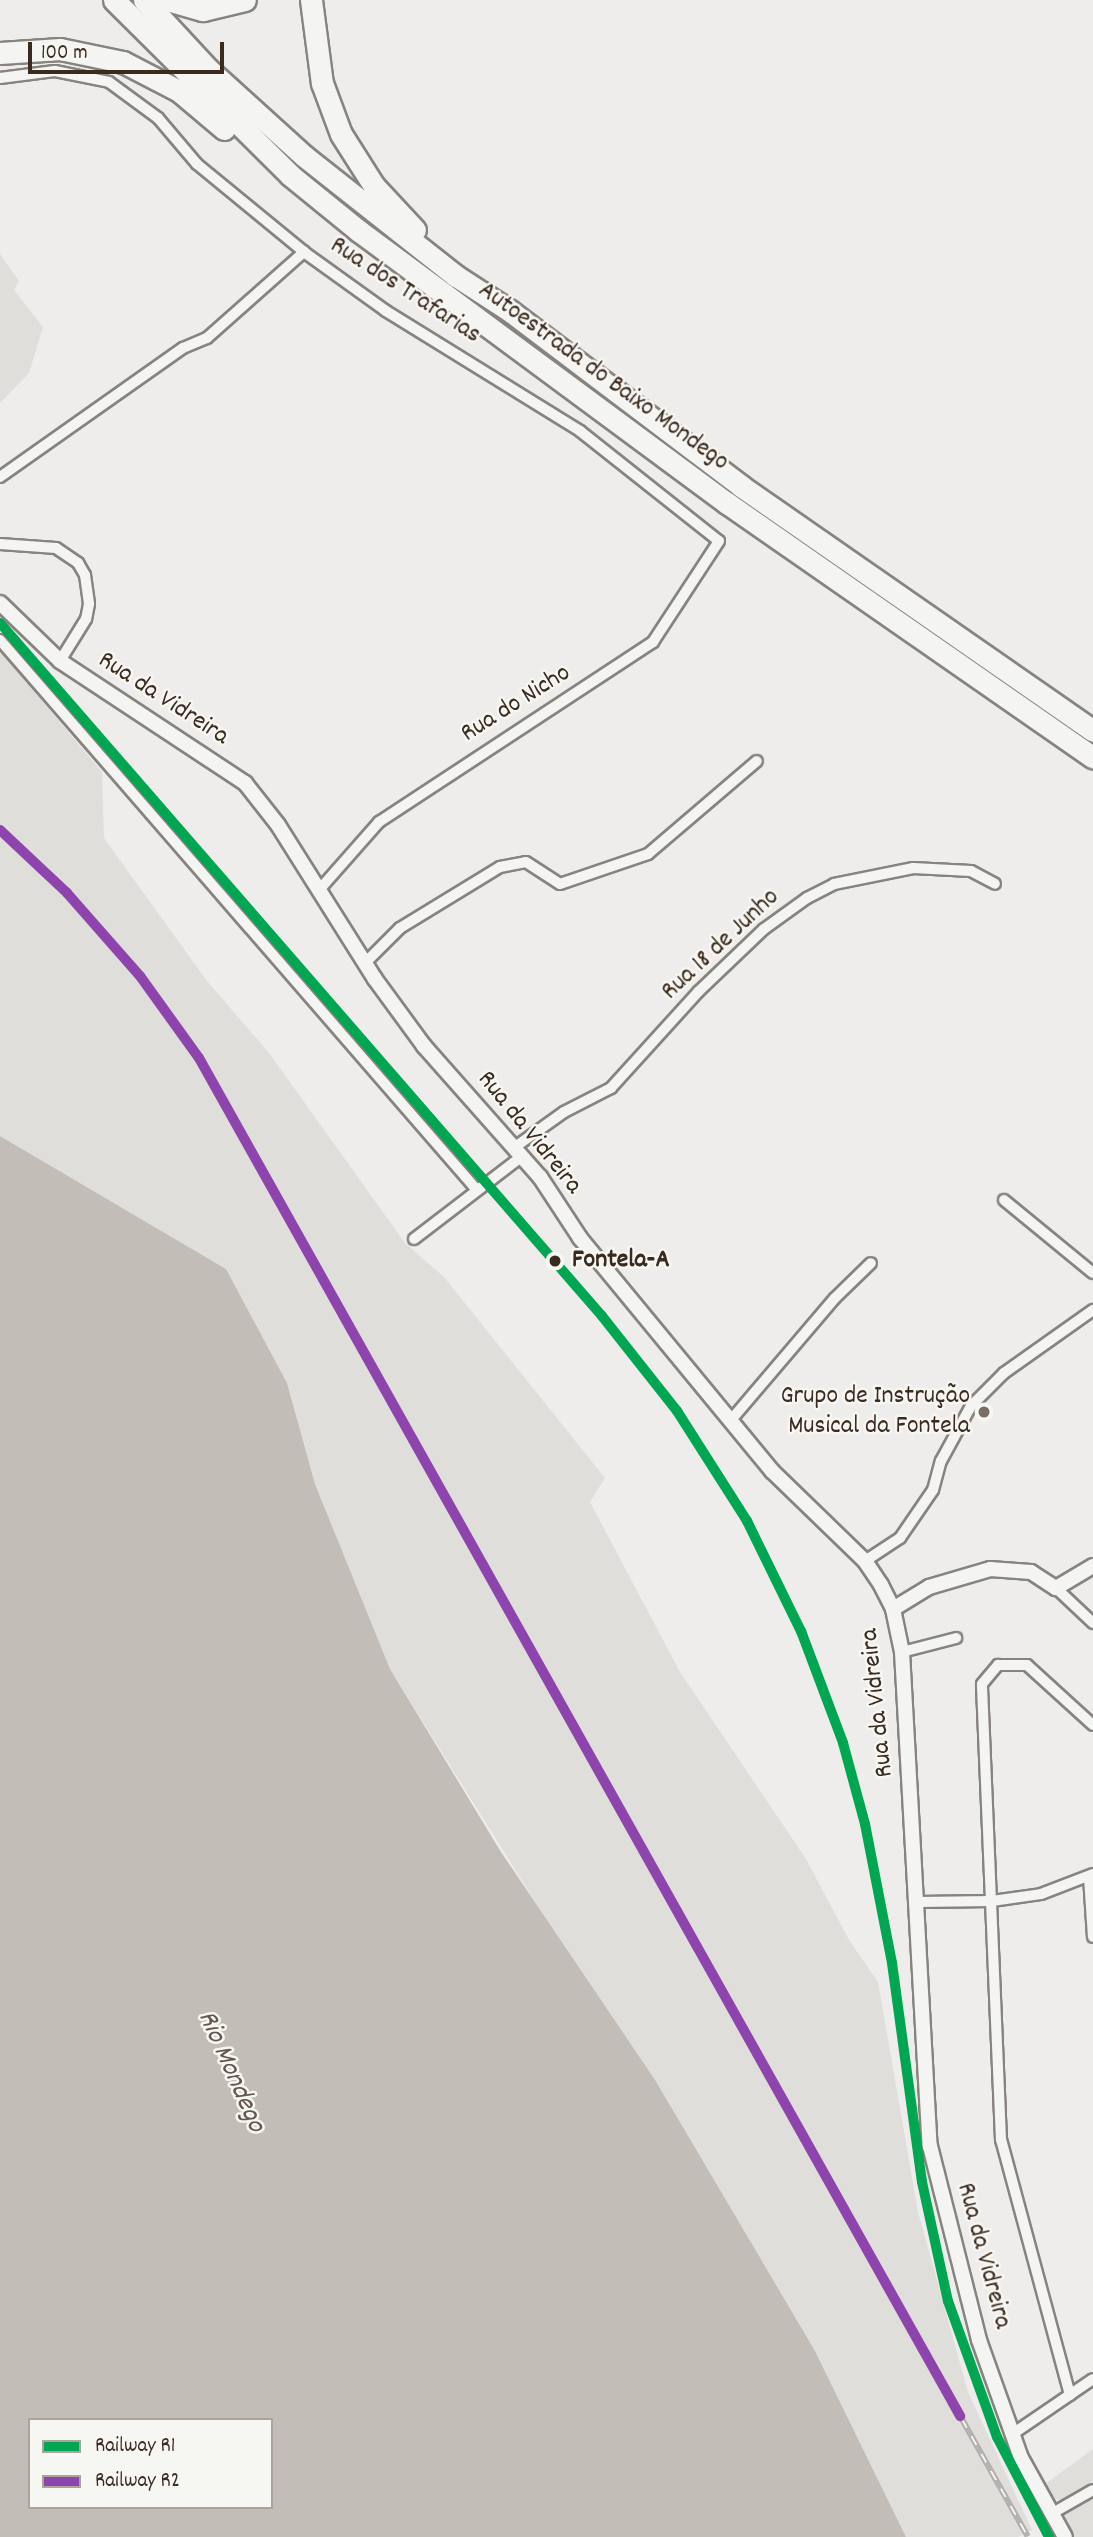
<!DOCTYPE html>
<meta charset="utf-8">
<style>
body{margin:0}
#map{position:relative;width:1093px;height:2537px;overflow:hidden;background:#eeedeb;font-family:Dekko,sans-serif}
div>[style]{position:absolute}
.built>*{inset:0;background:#e0deda}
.water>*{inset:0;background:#c2bdb7}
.roads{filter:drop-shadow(2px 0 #87837f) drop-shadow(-2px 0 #87837f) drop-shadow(0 2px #87837f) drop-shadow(0 -2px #87837f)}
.minor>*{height:10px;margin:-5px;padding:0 5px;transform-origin:5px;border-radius:5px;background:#f4f4f2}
.tertiary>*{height:14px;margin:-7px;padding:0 7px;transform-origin:7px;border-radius:7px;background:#f4f4f2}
.motorway>*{height:21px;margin:-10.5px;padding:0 10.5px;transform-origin:10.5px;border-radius:10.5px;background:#f4f4f2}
.rail>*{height:6px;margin-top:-3px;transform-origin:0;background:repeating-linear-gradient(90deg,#f6f6f2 0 10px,#b1afad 0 20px);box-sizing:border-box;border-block:2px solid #b1afad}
.rail-1>*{height:10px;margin:-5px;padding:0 5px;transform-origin:5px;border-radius:5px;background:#00a651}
.rail-2>*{height:10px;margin:-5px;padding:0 5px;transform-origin:5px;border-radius:5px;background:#8e44ad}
.dots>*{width:19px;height:19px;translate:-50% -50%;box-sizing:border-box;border:4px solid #f6f6f2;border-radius:50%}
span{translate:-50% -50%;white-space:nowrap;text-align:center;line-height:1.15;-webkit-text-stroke:5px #f6f6f2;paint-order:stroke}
.street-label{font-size:26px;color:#3b2a1e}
.stop-label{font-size:26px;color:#3b2a1e;font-weight:700}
.left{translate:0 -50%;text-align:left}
.poi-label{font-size:26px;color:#3b2a1e}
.right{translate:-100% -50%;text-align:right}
.water-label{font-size:28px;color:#64564c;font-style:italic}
.legend{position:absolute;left:28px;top:2418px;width:245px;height:91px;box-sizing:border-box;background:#f6f6f2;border:2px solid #aba49d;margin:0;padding:9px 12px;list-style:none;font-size:21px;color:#3b2a1e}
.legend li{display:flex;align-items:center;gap:14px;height:35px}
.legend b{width:35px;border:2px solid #aba49d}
.scale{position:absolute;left:28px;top:42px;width:196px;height:32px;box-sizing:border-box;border:4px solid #3b2a1e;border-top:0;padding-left:9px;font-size:21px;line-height:24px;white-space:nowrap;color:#3b2a1e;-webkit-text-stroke:5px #f6f6f2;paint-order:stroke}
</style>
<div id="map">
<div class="built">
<div style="clip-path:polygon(0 254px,19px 281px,14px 290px,43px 327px,29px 373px,0 403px)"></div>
<div style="clip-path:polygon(0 651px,102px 772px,104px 838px,207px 981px,269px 1053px,405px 1243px,444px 1277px,605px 1478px,590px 1502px,680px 1672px,806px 1859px,849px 1940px,878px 1982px,918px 2212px,968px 2392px,1032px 2530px,1018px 2537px,906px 2537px,815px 2351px,390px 1669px,315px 1484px,287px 1383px,226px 1269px,0 1136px)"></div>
<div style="clip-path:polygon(1093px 2449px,1093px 2484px,1061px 2501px,1053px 2498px,1045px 2484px)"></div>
<div style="clip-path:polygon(1093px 2499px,1093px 2537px,1074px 2537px,1061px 2517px)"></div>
</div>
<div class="water">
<div style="clip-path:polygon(evenodd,0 1136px,226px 1269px,287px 1383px,315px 1484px,390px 1669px,501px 1852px,655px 2080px,815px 2351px,906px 2537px,0 2537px,0 1136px,30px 2420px,271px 2420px,271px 2507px,30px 2507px,30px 2420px)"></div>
</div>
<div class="roads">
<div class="minor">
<div style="left:0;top:78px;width:55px;rotate:-7.3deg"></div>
<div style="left:55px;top:71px;width:55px;rotate:11.5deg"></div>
<div style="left:109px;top:82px;width:61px;rotate:36.3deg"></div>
<div style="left:158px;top:118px;width:60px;rotate:49.7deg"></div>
<div style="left:197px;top:164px;width:139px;rotate:39.4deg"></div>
<div style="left:304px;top:252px;width:101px;rotate:35.7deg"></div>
<div style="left:386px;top:311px;width:228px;rotate:31.7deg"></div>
<div style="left:580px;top:431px;width:177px;rotate:38.4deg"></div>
<div style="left:719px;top:541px;width:121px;rotate:123.2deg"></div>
<div style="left:653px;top:642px;width:328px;rotate:146.7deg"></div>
<div style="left:379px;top:822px;width:91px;rotate:131.4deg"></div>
<div style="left:0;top:477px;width:224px;rotate:-35.2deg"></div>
<div style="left:183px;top:348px;width:26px;rotate:-23deg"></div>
<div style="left:207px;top:338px;width:130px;rotate:-41.6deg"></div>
<div style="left:0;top:544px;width:56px;rotate:4.1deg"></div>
<div style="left:56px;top:548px;width:27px;rotate:34deg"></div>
<div style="left:78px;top:563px;width:14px;rotate:60deg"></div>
<div style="left:85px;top:575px;width:29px;rotate:82deg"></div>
<div style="left:89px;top:604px;width:15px;rotate:101deg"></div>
<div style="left:86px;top:619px;width:49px;rotate:121.8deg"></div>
<div style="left:0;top:640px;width:727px;rotate:49.07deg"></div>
<div style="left:365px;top:963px;width:49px;rotate:-45deg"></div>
<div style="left:400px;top:928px;width:117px;rotate:-31.4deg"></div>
<div style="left:500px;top:867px;width:26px;rotate:-11deg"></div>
<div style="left:526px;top:862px;width:40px;rotate:32.9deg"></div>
<div style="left:560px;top:884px;width:93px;rotate:-18.8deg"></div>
<div style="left:648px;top:854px;width:143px;rotate:-40.5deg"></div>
<div style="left:515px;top:1147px;width:60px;rotate:-35.5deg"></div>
<div style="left:564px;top:1112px;width:53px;rotate:-27.1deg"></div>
<div style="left:611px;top:1088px;width:130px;rotate:-47.8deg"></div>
<div style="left:698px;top:992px;width:91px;rotate:-43.7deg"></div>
<div style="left:764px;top:929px;width:53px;rotate:-35.8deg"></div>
<div style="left:807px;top:898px;width:30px;rotate:-27deg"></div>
<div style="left:834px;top:884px;width:81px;rotate:-11.4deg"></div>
<div style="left:913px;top:868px;width:58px;rotate:3deg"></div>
<div style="left:971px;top:871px;width:27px;rotate:28deg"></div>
<div style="left:1004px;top:1200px;width:115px;rotate:39.4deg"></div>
<div style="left:414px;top:1239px;width:136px;rotate:-37.5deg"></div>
<div style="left:731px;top:1420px;width:160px;rotate:-49.6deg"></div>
<div style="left:835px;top:1298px;width:50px;rotate:-44.2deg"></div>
<div style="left:865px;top:1561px;width:42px;rotate:-33.3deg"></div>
<div style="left:900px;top:1538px;width:58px;rotate:-55.5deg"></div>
<div style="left:933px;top:1490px;width:30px;rotate:-75deg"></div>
<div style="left:941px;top:1461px;width:63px;rotate:-61.4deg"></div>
<div style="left:971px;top:1406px;width:47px;rotate:-45deg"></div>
<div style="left:1004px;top:1373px;width:109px;rotate:-35.3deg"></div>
<div style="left:1056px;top:1588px;width:51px;rotate:43.4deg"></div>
<div style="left:902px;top:1652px;width:56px;rotate:-14.5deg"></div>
<div style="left:1089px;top:1877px;width:60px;rotate:86.2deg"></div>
<div style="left:918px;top:1902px;width:74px;rotate:-0.8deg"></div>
<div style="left:992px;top:1901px;width:49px;rotate:-8.1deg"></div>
<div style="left:1041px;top:1894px;width:56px;rotate:-21deg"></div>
<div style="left:1070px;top:2395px;width:264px;rotate:-105.1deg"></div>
<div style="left:1001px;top:2140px;width:456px;rotate:-92.4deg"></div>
<div style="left:982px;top:1684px;width:25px;rotate:-50deg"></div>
<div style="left:998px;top:1665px;width:29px"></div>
<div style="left:1027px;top:1665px;width:89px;rotate:42.3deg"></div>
<div style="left:1011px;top:2435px;width:99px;rotate:-34.3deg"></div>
<div style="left:1051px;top:2514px;width:48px;rotate:-29.7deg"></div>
</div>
<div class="tertiary">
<div style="left:0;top:603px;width:83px;rotate:44deg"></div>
<div style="left:60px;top:661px;width:222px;rotate:33.4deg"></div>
<div style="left:245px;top:783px;width:53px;rotate:51.8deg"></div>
<div style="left:278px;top:825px;width:182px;rotate:57.8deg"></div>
<div style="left:375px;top:979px;width:83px;rotate:53.8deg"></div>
<div style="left:424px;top:1046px;width:175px;rotate:48.5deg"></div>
<div style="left:540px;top:1177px;width:73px;rotate:56.7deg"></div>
<div style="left:580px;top:1238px;width:302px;rotate:50.5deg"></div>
<div style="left:772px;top:1471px;width:129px;rotate:44.1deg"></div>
<div style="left:865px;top:1561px;width:29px;rotate:56deg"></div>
<div style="left:881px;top:1585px;width:27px;rotate:63deg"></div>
<div style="left:893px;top:1609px;width:44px;rotate:78.2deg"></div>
<div style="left:902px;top:1652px;width:495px;rotate:86.8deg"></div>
<div style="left:930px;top:2146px;width:200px;rotate:75.8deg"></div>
<div style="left:979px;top:2340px;width:125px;rotate:70.4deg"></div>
<div style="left:1021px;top:2458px;width:90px;rotate:60.9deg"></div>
<div style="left:893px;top:1609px;width:42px;rotate:-31.4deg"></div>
<div style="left:929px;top:1587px;width:64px;rotate:-16.4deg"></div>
<div style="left:990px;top:1569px;width:41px;rotate:4.2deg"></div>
<div style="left:1031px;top:1572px;width:30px;rotate:33deg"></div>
<div style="left:1056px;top:1588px;width:43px;rotate:-30.7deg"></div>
</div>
<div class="motorway">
<div style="left:114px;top:0;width:248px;rotate:44.8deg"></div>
<div style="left:290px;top:175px;width:89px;rotate:39.1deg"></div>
<div style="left:359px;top:231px;width:458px;rotate:36.5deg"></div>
<div style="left:727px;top:503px;width:446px;rotate:34.8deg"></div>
<div style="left:144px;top:0;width:94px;rotate:47.2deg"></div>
<div style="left:208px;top:69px;width:130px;rotate:42.2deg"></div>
<div style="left:304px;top:156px;width:194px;rotate:38.3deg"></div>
<div style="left:456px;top:276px;width:64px;rotate:32.9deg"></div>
<div style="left:510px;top:311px;width:290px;rotate:37.1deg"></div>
<div style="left:741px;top:486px;width:429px;rotate:34.8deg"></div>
<div style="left:167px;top:0;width:37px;rotate:16deg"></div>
<div style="left:203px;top:10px;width:43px;rotate:-13.4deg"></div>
<div style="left:311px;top:0;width:84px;rotate:82.5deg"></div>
<div style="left:322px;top:83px;width:54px;rotate:69.6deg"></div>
<div style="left:341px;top:134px;width:62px;rotate:57.6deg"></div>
<div style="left:374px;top:186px;width:60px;rotate:47deg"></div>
<div style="left:0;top:53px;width:60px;rotate:-3.8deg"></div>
<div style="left:60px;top:49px;width:64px;rotate:11.7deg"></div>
<div style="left:123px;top:62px;width:63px;rotate:27.4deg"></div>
<div style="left:179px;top:91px;width:59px;rotate:40.2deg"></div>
</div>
</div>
<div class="rail">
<div style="left:0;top:830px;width:92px;rotate:43.2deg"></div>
<div style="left:67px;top:893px;width:111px;rotate:48.7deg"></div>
<div style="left:140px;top:976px;width:101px;rotate:54.3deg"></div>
<div style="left:199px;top:1058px;width:1695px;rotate:60.73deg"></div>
</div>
<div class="rail-1">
<div style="left:0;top:623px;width:918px;rotate:49.02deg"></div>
<div style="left:602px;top:1316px;width:121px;rotate:51.7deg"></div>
<div style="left:677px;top:1411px;width:130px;rotate:57.5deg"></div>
<div style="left:747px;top:1521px;width:123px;rotate:63.9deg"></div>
<div style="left:801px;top:1631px;width:120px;rotate:69.4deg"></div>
<div style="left:843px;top:1743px;width:84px;rotate:74.8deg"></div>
<div style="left:865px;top:1824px;width:142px;rotate:79deg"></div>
<div style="left:892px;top:1963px;width:221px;rotate:82.2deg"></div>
<div style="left:922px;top:2182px;width:122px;rotate:77.7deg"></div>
<div style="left:948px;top:2301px;width:145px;rotate:70.2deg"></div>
<div style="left:997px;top:2437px;width:113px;rotate:62.5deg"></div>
</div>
<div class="rail-2">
<div style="left:0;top:830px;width:92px;rotate:43.2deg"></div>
<div style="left:67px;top:893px;width:111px;rotate:48.7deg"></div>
<div style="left:140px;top:976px;width:101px;rotate:54.3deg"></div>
<div style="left:199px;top:1058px;width:1557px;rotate:60.73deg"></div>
</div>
<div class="dots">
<div style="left:555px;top:1261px;background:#3b2a1e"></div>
<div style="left:984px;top:1412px;background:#7a6e66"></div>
</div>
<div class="street-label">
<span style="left:405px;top:291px;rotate:33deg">Rua dos Trafarias</span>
<span style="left:603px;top:377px;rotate:36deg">Autoestrada do Baixo Mondego</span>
<span style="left:163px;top:699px;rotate:33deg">Rua da Vidreira</span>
<span style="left:516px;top:704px;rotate:-32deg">Rua do Nicho</span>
<span style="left:721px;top:945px;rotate:-43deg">Rua 18 de Junho</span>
<span style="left:529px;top:1133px;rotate:51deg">Rua da Vidreira</span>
<span style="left:878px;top:1703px;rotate:-96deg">Rua da Vidreira</span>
<span style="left:983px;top:2256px;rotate:75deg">Rua da Vidreira</span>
</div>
<div class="stop-label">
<span class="left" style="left:572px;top:1261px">Fontela-A</span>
</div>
<div class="poi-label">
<span class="right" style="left:970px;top:1412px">Grupo de Instrução<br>Musical da Fontela</span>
</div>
<div class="water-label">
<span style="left:230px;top:2072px;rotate:66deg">Rio Mondego</span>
</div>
<ul class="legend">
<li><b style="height:9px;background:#00a651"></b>Railway R1</li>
<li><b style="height:9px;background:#8e44ad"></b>Railway R2</li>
</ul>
<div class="scale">100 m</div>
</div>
